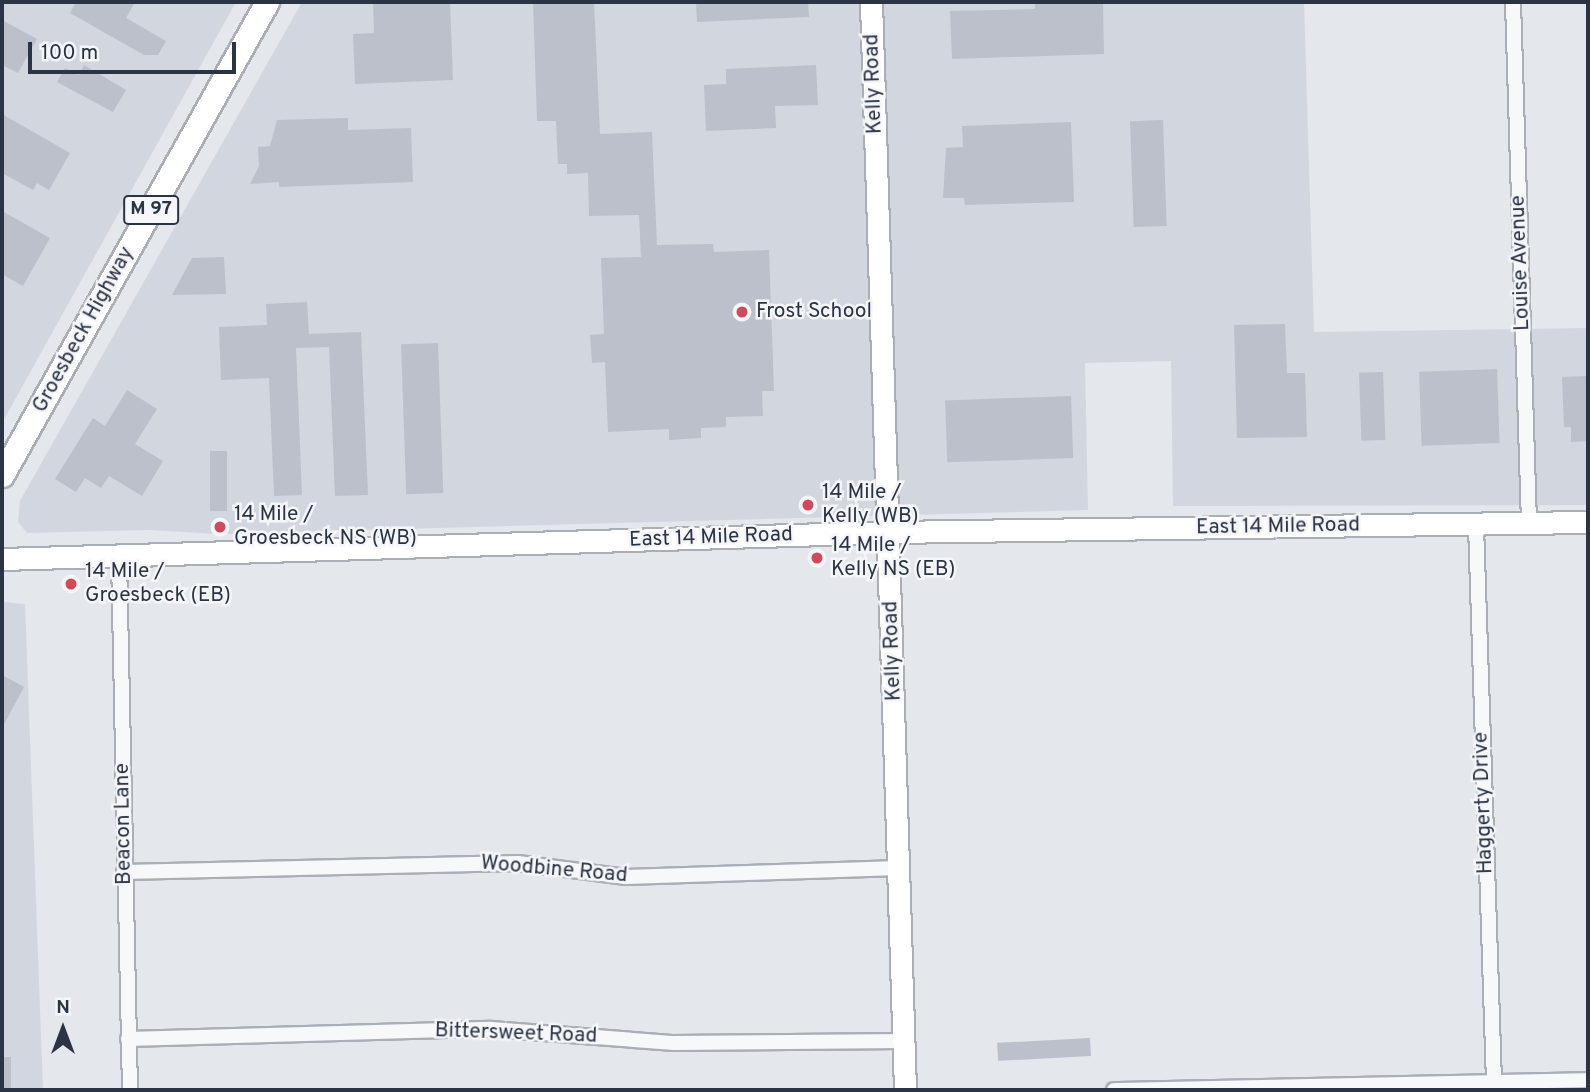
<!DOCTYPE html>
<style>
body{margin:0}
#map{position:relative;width:1590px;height:1092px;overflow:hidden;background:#e4e7ec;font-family:Overpass,sans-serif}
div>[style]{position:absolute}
.built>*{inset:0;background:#d2d6de}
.building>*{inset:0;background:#bbc0ca;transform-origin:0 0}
.roads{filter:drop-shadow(2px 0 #a9aeb7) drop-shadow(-2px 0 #a9aeb7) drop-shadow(0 2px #a9aeb7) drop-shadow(0 -2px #a9aeb7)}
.street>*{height:14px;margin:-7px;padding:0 7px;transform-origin:7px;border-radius:7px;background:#f7f8fa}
.secondary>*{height:21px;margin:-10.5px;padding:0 10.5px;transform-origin:10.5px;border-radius:10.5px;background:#fff}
.primary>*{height:23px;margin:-11.5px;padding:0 11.5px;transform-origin:11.5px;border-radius:11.5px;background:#fff}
.dots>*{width:19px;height:19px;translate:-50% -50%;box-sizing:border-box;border:4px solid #f4f6f9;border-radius:50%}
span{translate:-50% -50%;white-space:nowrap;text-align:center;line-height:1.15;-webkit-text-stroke:5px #f4f6f9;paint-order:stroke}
.shield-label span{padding:2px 5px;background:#f4f6f9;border:2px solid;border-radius:5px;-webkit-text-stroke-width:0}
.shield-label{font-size:19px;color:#2b3445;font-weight:700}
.street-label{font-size:21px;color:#2b3445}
.poi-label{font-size:21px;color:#2b3445}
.left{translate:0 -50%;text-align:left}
.frame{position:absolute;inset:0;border:4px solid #2b3445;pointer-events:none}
.north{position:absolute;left:28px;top:994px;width:70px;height:70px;-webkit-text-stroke:5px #f4f6f9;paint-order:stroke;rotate:0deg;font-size:19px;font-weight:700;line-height:28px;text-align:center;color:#2b3445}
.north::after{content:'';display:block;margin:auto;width:24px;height:32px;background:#2b3445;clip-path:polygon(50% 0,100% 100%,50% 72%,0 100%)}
.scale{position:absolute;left:28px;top:42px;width:208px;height:32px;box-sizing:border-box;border:4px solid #2b3445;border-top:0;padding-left:9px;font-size:21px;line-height:24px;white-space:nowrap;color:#2b3445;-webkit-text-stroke:5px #f4f6f9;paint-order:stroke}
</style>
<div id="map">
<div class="built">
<div style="clip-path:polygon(2px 2px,236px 2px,2px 423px)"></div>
<div style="clip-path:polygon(302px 2px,1304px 2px,1314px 332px,1588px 328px,1588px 505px,1173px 506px,1171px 361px,1085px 363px,1088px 510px,218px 534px,150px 530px,27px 533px,18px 522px,20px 501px)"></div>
<div style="clip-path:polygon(2px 602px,25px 604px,43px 1090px,2px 1090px)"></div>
</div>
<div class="building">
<div style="clip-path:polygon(76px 2px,135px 2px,126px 18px,166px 41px,158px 55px,144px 55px,70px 13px)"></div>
<div style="clip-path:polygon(373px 2px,450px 2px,453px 80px,355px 84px,353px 34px,374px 33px)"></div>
<div style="clip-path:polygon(533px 2px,594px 2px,600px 134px,652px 132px,657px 245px,713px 244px,714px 252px,769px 250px,774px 391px,762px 391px,763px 416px,726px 417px,726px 427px,701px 428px,701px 438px,669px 440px,669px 429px,608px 432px,605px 362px,592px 363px,590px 335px,604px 334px,601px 258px,641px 257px,639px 215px,589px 216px,588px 173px,567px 174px,567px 164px,558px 164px,556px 121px,537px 121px)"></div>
<div style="clip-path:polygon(696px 2px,808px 2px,809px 17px,697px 22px)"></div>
<div style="clip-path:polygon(1035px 2px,1103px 2px,1104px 54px,952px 59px,950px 11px,1035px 9px)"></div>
<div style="clip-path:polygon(2px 20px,37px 39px,18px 73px,2px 65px)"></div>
<div style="clip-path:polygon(84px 65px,126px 90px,113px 112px,57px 82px,65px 68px,79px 75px)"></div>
<div style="clip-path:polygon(816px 65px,818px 105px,775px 106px,776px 128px,706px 131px,704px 85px,726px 84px,726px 69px)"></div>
<div style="clip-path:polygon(2px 114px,70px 153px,49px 190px,37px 183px,33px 190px,2px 173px)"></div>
<div style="clip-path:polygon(348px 118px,348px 130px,411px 128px,413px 182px,279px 187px,279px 182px,250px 184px,259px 166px,258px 147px,270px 146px,277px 120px)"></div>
<div style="left:1163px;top:120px;width:106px;height:33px;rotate:88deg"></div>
<div style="clip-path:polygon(1071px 122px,1074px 202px,965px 205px,964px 198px,943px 198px,946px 148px,963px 147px,962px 126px)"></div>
<div style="clip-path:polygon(2px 211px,50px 238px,23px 286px,2px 274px)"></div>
<div style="clip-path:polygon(224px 257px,226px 294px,172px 295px,192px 258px)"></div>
<div style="clip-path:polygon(307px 302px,309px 334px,361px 332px,368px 495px,335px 496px,329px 347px,296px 348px,302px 495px,274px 496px,269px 378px,221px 380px,219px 327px,267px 325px,266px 304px)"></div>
<div style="clip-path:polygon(1285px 324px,1287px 373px,1305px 373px,1307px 437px,1237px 438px,1234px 325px)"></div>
<div style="left:438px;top:343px;width:150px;height:37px;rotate:88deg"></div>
<div style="left:1497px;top:369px;width:74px;height:78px;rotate:88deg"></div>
<div style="left:1383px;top:372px;width:68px;height:24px;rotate:88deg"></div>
<div style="clip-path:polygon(1588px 376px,1588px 441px,1571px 442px,1571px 427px,1564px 427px,1562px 377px)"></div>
<div style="clip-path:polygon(127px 390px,157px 409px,135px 444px,163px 461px,142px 496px,109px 476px,101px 488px,85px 478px,76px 492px,55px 479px,93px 418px,105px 426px)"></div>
<div style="left:1071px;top:396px;width:62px;height:126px;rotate:88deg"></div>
<div style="left:210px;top:451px;width:17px;height:60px"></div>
<div style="clip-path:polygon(2px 675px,24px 687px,2px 728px)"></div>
<div style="left:1090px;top:1038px;width:18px;height:93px;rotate:87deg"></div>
<div style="left:2px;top:1057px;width:9px;height:33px"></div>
</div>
<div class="roads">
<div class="street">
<div style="left:1513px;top:2px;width:522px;rotate:88.24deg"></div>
<div style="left:1476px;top:525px;width:557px;rotate:88.15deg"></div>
<div style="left:119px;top:557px;width:533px;rotate:88.82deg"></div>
<div style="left:124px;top:872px;width:394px;rotate:-1.3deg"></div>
<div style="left:518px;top:863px;width:109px;rotate:7.4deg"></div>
<div style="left:626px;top:877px;width:273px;rotate:-1.9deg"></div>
<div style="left:128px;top:1039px;width:363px;rotate:-1.6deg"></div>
<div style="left:491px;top:1029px;width:184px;rotate:4.4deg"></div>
<div style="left:674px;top:1043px;width:230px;rotate:-0.5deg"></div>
<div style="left:1114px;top:1090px;width:474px;rotate:-1.2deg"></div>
</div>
<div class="secondary">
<div style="left:871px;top:2px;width:1089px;rotate:88.21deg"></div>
<div style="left:2px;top:559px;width:888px;rotate:-1.74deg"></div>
<div style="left:890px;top:532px;width:698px;rotate:-0.82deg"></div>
</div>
<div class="primary">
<div style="left:2px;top:475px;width:542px;rotate:-60.74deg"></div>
</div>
</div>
<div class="dots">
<div style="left:742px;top:312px;background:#d1495b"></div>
<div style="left:808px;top:505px;background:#d1495b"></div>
<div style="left:220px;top:527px;background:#d1495b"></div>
<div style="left:817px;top:558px;background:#d1495b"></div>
<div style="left:71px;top:584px;background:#d1495b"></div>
</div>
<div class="shield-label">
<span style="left:151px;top:210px">M 97</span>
</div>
<div class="street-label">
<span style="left:874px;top:84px;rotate:-92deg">Kelly Road</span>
<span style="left:1521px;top:263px;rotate:-92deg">Louise Avenue</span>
<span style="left:84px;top:330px;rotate:-61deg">Groesbeck Highway</span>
<span style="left:1278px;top:527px;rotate:-1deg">East 14 Mile Road</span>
<span style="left:711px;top:538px;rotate:-2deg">East 14 Mile Road</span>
<span style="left:893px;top:651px;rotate:-92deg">Kelly Road</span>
<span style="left:1484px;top:803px;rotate:-92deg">Haggerty Drive</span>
<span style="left:124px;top:824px;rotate:-91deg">Beacon Lane</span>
<span style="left:554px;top:870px;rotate:5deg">Woodbine Road</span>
<span style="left:516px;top:1034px;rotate:2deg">Bittersweet Road</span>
</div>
<div class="poi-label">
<span class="left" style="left:756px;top:312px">Frost School</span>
<span class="left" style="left:822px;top:505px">14 Mile /<br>Kelly (WB)</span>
<span class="left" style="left:234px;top:527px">14 Mile /<br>Groesbeck NS (WB)</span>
<span class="left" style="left:831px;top:558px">14 Mile /<br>Kelly NS (EB)</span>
<span class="left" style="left:85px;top:584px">14 Mile /<br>Groesbeck (EB)</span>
</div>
<div class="frame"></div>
<div class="north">N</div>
<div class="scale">100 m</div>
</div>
